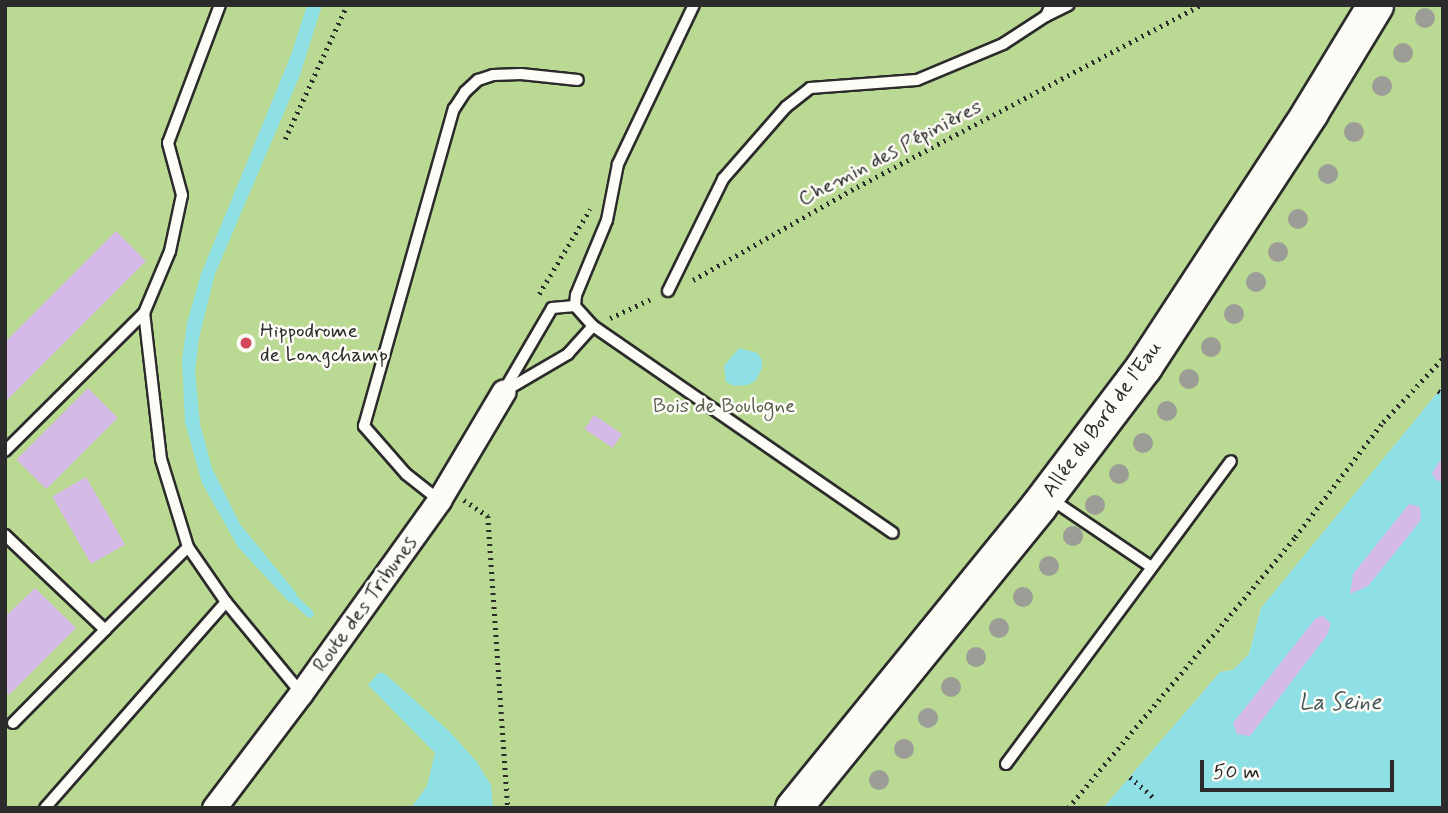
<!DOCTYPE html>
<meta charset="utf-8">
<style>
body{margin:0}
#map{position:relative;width:1448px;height:813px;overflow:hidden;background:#f1e8f2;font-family:Mynerve,sans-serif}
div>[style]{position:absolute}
.green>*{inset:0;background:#bad992}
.water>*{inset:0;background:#8fe0e5}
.stream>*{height:8px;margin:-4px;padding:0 4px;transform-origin:4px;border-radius:4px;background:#8fe0e5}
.building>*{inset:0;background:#d5b9e7;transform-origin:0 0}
.path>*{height:4.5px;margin-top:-2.25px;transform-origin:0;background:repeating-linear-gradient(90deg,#2b2b2b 0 2px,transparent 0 7px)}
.roads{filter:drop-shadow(2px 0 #2b2b2b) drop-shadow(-2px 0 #2b2b2b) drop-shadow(0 2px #2b2b2b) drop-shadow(0 -2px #2b2b2b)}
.lane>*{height:10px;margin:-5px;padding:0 5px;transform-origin:5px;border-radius:5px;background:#fdfcf7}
.street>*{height:23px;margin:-11.5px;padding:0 11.5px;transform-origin:11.5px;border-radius:11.5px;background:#fdfcf7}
.primary>*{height:35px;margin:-17.5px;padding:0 17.5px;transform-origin:17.5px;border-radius:17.5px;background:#fdfcf7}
.trees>*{width:20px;height:20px;margin:-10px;border-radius:50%;background:#9c9d96}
.dots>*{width:19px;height:19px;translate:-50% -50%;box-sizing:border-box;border:4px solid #fdfcf7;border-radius:50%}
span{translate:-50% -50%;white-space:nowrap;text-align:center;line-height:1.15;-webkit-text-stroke:5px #fdfcf7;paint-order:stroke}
.street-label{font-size:21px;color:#2b2b2b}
.poi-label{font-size:21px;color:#2b2b2b}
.left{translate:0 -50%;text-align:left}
.park-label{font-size:21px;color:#565f4a}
.water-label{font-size:23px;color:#44585a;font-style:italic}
.frame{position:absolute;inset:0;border:7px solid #2b2b2b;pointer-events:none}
.scale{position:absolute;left:1200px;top:760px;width:194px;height:32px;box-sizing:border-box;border:4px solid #2b2b2b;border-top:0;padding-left:9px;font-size:21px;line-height:24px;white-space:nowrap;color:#2b2b2b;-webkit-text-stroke:5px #fdfcf7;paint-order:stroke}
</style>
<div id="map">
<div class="green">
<div style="clip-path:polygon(5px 5px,1443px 5px,1443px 386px,1261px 608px,1249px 654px,1233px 670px,1220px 672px,1103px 808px,5px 808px)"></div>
</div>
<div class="water">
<div style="clip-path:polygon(307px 5px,322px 5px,300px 75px,215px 274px,199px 338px,195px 371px,200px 424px,212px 468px,240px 524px,297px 594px,290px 603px,238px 547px,202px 483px,185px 422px,182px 360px,187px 323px,201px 274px,291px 55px)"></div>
<div style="clip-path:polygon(739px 348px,757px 353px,762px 360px,762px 368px,756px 380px,748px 385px,735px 386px,726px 382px,724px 366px)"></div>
<div style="clip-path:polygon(1443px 386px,1443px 808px,1103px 808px,1220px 672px,1233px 670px,1249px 654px,1261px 608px)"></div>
<div style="clip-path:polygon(378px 673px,384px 673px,449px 731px,476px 761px,491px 785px,493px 808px,411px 808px,427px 786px,435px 753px,368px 685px)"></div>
</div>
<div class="stream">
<div style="left:286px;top:591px;width:33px;rotate:44deg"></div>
</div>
<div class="building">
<div style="clip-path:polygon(116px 231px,146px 261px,5px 402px,5px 342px)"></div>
<div style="left:88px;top:388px;width:42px;height:101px;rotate:45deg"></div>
<div style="left:594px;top:415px;width:34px;height:17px;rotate:34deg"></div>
<div style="clip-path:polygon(1443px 456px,1443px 482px,1436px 480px,1432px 473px)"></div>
<div style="left:86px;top:477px;width:78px;height:39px;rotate:60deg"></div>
<div style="clip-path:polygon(1409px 504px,1420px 507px,1421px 520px,1368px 586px,1350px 594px,1353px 574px)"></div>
<div style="clip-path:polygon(35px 588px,76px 628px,9px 695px,5px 692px,5px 617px)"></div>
<div style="clip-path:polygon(1323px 616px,1331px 624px,1327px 635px,1250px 736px,1237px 734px,1233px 723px,1316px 618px)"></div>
</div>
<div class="path">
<div style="left:285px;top:139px;width:148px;rotate:-65.2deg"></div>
<div style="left:693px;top:280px;width:189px;rotate:-29.6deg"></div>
<div style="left:857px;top:187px;width:389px;rotate:-27.9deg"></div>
<div style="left:539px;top:294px;width:99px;rotate:-59deg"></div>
<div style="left:610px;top:318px;width:47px;rotate:-24.9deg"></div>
<div style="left:1438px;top:391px;width:6px;rotate:31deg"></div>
<div style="left:464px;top:500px;width:29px;rotate:34deg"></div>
<div style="left:488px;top:516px;width:293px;rotate:86.1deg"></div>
<div style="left:1130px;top:777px;width:30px;rotate:41deg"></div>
<div style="left:1068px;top:808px;width:354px;rotate:-50deg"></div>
<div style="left:1295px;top:537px;width:145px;rotate:-52.6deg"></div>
<div style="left:1383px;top:422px;width:88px;rotate:-46.8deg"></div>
</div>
<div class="roads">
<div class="lane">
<div style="left:1046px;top:16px;width:25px;rotate:-26deg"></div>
<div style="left:668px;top:291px;width:125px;rotate:-63.8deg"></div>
<div style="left:723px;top:179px;width:96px;rotate:-48.8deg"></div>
<div style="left:786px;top:107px;width:31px;rotate:-38deg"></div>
<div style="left:810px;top:88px;width:107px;rotate:-4.3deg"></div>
<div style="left:917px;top:80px;width:93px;rotate:-22.7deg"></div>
<div style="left:1003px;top:44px;width:51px;rotate:-33.1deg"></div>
<div style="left:1046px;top:16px;width:12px;rotate:-66deg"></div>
<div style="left:575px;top:306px;width:11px;rotate:-85deg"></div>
<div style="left:576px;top:295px;width:81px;rotate:-67.5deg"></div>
<div style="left:607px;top:220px;width:57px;rotate:-78.9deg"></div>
<div style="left:618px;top:164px;width:176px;rotate:-64.5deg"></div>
<div style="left:575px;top:306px;width:27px;rotate:48deg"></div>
<div style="left:593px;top:326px;width:38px;rotate:132deg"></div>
<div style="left:568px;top:354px;width:75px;rotate:149.7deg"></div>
<div style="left:503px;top:392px;width:97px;rotate:-59.7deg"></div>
<div style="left:552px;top:308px;width:23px;rotate:-5deg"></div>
<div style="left:593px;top:326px;width:364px;rotate:34.6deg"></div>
<div style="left:5px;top:451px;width:196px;rotate:-44.8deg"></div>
<div style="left:144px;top:313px;width:67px;rotate:-67.2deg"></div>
<div style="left:170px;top:251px;width:57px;rotate:-77.9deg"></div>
<div style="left:182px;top:195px;width:54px;rotate:-105.1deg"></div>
<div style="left:168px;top:143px;width:147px;rotate:-69.4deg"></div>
<div style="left:1051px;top:499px;width:120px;rotate:34.1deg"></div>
<div style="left:439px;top:500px;width:42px;rotate:-141.8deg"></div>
<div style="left:406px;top:474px;width:64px;rotate:-131.2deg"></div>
<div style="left:364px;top:426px;width:330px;rotate:-74.2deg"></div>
<div style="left:454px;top:109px;width:20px;rotate:-57deg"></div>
<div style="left:465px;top:92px;width:18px;rotate:-43deg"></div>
<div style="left:478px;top:80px;width:16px;rotate:-18deg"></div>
<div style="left:493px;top:75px;width:28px;rotate:-2deg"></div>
<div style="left:521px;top:74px;width:57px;rotate:6deg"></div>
<div style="left:5px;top:535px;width:138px;rotate:43.5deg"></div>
<div style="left:105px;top:630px;width:117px;rotate:-45deg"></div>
<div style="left:188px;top:547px;width:92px;rotate:-107.1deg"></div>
<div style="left:161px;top:459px;width:147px;rotate:-96.6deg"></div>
<div style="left:188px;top:547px;width:67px;rotate:55.4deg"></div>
<div style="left:226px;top:602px;width:118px;rotate:50.5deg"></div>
<div style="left:13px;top:723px;width:131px;rotate:-45.3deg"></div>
<div style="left:1006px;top:764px;width:377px;rotate:-53.4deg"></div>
<div style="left:45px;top:808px;width:274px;rotate:-48.7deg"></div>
</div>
<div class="street">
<div style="left:214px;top:808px;width:144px;rotate:-52.9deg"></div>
<div style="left:301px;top:693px;width:237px;rotate:-54.4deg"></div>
<div style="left:439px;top:500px;width:126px;rotate:-59.3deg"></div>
</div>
<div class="primary">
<div style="left:793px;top:808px;width:390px;rotate:-50.9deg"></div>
<div style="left:1039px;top:505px;width:174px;rotate:-52.9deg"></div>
<div style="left:1144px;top:366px;width:303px;rotate:-56.8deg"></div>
<div style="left:1310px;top:112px;width:125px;rotate:-58.7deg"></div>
</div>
</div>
<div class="trees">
<div style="left:1425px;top:18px"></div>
<div style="left:1403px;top:53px"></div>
<div style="left:1382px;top:86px"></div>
<div style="left:1354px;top:132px"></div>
<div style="left:1328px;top:174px"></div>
<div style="left:1298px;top:219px"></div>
<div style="left:1278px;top:252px"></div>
<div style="left:1256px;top:282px"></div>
<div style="left:1234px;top:314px"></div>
<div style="left:1211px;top:347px"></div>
<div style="left:1189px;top:379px"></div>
<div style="left:1167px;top:411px"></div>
<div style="left:1143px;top:443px"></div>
<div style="left:1119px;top:474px"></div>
<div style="left:1095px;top:505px"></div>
<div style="left:1073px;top:536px"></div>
<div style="left:1049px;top:566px"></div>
<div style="left:1023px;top:597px"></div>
<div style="left:999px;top:628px"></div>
<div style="left:976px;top:657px"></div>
<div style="left:951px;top:687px"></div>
<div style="left:928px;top:718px"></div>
<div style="left:904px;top:749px"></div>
<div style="left:879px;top:780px"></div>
</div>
<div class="dots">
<div style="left:246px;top:343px;background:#d1495b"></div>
</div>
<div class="street-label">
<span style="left:890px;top:153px;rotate:-28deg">Chemin des Pépinières</span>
<span style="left:1102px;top:419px;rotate:-54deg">Allée du Bord de l'Eau</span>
<span style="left:365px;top:604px;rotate:-54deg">Route des Tribunes</span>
</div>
<div class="poi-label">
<span class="left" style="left:260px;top:343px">Hippodrome<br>de Longchamp</span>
</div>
<div class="park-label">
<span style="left:724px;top:406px">Bois de Boulogne</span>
</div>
<div class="water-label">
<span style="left:1340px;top:703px">La Seine</span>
</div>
<div class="frame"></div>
<div class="scale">50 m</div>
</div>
